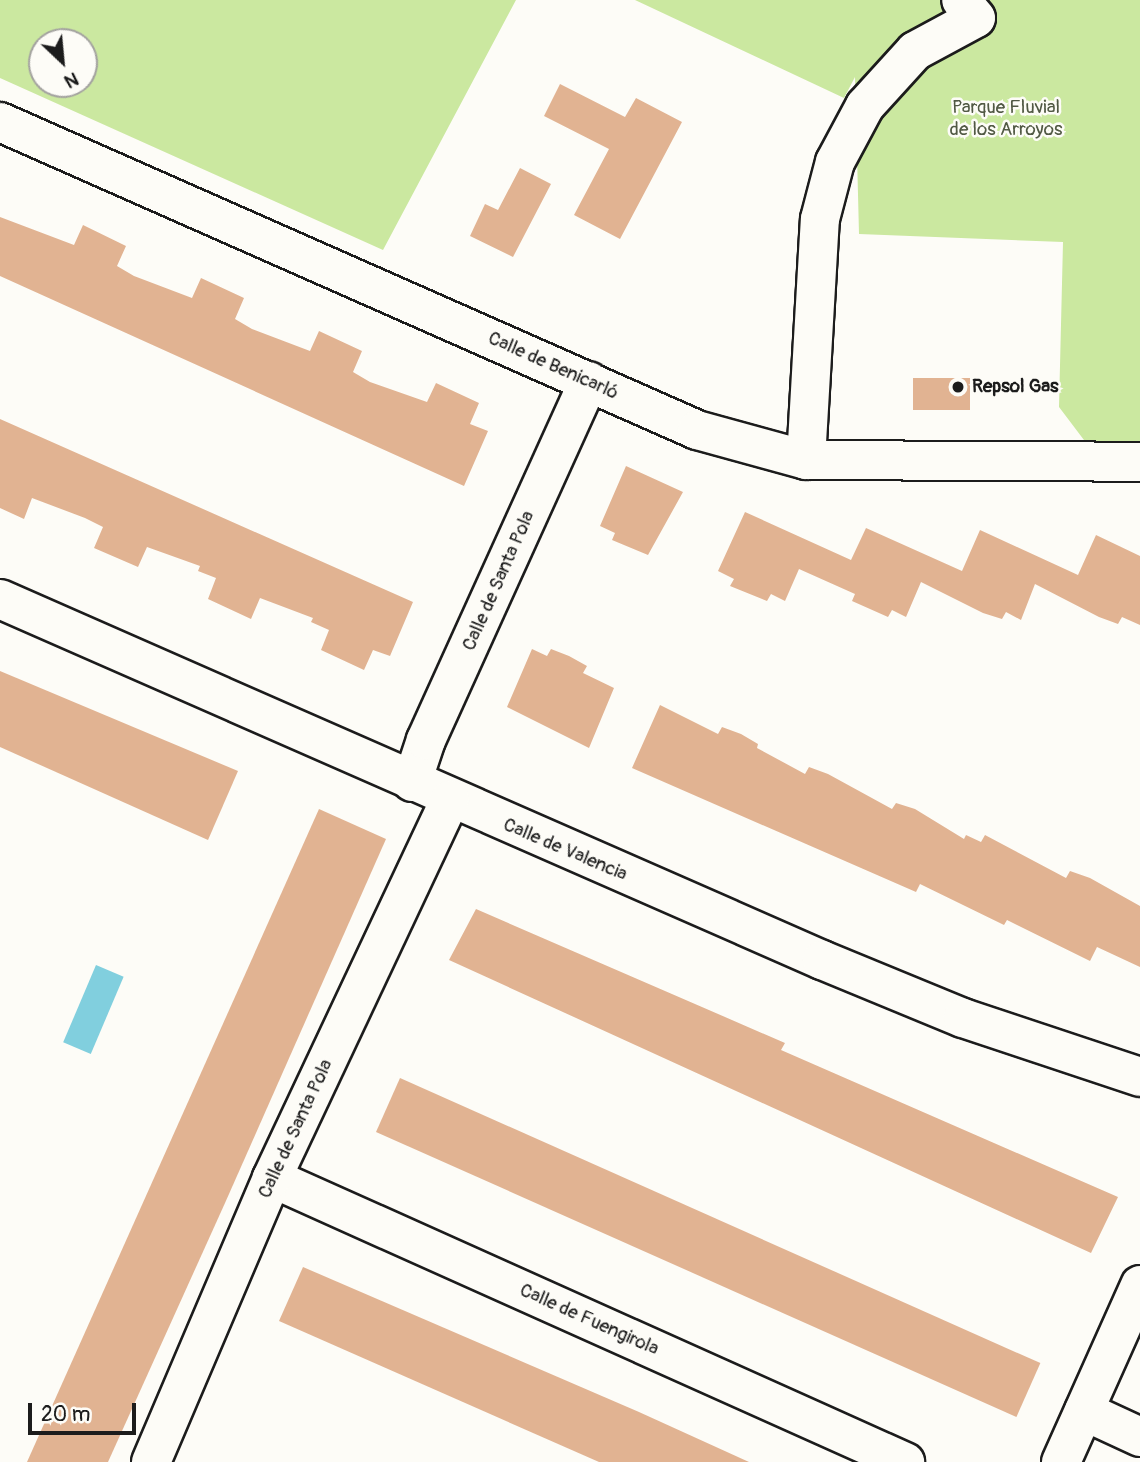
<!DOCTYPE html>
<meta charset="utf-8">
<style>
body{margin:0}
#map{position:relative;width:1140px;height:1462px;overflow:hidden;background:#fdfcf7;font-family:Pangolin,sans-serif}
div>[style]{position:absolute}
.green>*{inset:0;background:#cbe8a0}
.water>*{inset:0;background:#81cfde;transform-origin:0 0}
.building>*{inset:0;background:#e1b392;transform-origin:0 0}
.roads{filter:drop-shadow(2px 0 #1c1c1c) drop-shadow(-2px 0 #1c1c1c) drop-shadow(0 2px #1c1c1c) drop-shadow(0 -2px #1c1c1c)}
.minor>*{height:38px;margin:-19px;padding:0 19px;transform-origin:19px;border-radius:19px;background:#fdfcf7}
.dots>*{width:19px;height:19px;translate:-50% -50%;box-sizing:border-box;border:4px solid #fdfcf7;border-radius:50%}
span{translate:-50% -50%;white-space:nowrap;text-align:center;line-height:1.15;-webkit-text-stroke:5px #fdfcf7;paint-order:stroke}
.park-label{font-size:19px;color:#515944}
.street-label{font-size:19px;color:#1c1c1c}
.poi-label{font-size:19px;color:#1c1c1c;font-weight:700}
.left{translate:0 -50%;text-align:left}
.north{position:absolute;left:28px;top:28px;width:70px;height:70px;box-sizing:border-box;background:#fdfcf7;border:2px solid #a3a29f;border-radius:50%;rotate:154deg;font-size:19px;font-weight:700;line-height:28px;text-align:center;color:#1c1c1c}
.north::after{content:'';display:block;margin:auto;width:24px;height:32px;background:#1c1c1c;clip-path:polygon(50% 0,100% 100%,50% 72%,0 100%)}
.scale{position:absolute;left:28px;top:1403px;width:108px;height:32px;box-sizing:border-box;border:4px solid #1c1c1c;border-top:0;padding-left:9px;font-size:21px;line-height:24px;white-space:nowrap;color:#1c1c1c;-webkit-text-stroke:5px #fdfcf7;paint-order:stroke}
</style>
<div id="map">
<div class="green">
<div style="clip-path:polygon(evenodd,0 0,516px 0,383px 250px,0 78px,0 0,84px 42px,84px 84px,42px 84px,42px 42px,84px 42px)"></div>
<div style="clip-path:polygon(635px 0,1140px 0,1140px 441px,1087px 444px,1059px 407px,1063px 242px,859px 234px,855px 77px,844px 98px)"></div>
</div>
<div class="water">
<div style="left:96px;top:965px;width:30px;height:84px;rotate:23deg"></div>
</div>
<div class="building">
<div style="clip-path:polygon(560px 84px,625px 117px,636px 98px,682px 122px,620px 239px,574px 215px,609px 149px,544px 116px)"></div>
<div style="clip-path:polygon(520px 168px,551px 184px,513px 257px,470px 236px,485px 204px,498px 210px)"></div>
<div style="clip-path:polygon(0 217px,74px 245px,83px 225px,126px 246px,117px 266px,134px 276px,192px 298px,201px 278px,244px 298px,235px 319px,252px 329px,310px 351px,319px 331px,362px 351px,353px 372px,370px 382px,427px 402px,436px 383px,479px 403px,470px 424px,488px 431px,464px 486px,0 276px)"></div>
<div style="left:913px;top:378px;width:57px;height:32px"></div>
<div style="clip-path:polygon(0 419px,413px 602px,390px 656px,373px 650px,364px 670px,321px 650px,329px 630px,311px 622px,313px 618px,260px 598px,251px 619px,208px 599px,216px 578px,198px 571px,200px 566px,147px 547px,138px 567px,94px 548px,103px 527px,85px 518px,32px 498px,24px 519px,0 508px)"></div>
<div style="clip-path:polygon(626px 466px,683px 492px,648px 555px,612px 540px,615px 533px,600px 526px)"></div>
<div style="clip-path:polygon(745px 512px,851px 560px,866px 528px,962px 571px,980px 530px,1078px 575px,1096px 535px,1140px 556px,1140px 625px,1122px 617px,1118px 624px,1099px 617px,1035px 584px,1021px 620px,1006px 612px,1002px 619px,983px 613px,921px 582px,906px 617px,892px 610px,888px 617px,852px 601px,855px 594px,799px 569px,785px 601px,771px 594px,767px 601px,730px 586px,734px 579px,718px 571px)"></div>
<div style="clip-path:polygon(532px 649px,547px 656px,551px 649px,569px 656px,587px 666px,583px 673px,614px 688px,589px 748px,507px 707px)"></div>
<div style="clip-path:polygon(0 671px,238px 771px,208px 840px,0 747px)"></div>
<div style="clip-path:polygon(660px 705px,718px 734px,722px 727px,741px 734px,758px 744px,757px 748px,805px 774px,809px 767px,828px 774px,892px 809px,896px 803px,915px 809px,964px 839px,966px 835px,981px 842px,985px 835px,1066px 878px,1070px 871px,1090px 878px,1140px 906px,1140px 967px,1097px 947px,1090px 961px,1007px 920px,1004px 925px,920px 884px,916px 892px,632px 768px)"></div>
<div style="clip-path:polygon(319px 809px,386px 839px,225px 1203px,108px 1462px,27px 1462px)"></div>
<div style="clip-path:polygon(476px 909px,785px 1043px,781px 1050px,1118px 1197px,1091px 1253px,449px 960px)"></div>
<div style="left:400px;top:1078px;width:701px;height:59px;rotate:24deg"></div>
<div style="clip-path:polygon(303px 1267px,639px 1412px,749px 1462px,599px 1462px,279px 1321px)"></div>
</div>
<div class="roads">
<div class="minor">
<div style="left:0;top:122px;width:762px;rotate:23.84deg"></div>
<div style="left:697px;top:430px;width:113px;rotate:15.4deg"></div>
<div style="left:806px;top:460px;width:334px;rotate:0.3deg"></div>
<div style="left:806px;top:460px;width:241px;rotate:-86.7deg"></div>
<div style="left:820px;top:219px;width:59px;rotate:-75.3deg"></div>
<div style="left:835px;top:162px;width:64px;rotate:-61.8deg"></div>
<div style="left:865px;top:106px;width:74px;rotate:-47.7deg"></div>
<div style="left:915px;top:51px;width:69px;rotate:-28.4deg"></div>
<div style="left:976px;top:18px;width:23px;rotate:-130deg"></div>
<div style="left:0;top:599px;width:898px;rotate:23.71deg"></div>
<div style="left:822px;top:960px;width:152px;rotate:22.4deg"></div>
<div style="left:963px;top:1018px;width:187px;rotate:18.4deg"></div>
<div style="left:412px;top:782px;width:44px;rotate:-71.6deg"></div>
<div style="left:426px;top:740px;width:394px;rotate:-65.6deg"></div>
<div style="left:272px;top:1178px;width:694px;rotate:24.16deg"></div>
<div style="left:1084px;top:1411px;width:62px;rotate:24.9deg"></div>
<div style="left:151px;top:1462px;width:309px;rotate:-66.9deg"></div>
<div style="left:272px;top:1178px;width:418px;rotate:-64.8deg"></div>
<div style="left:1061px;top:1462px;width:194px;rotate:-65.9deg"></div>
</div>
</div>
<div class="dots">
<div style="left:958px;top:387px;background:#1c1c1c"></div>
</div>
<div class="park-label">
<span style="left:1006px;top:119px">Parque Fluvial<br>de los Arroyos</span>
</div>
<div class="street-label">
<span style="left:553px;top:366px;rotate:24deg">Calle de Benicarló</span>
<span style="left:499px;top:581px;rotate:-66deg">Calle de Santa Pola</span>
<span style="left:565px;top:850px;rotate:23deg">Calle de Valencia</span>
<span style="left:296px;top:1129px;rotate:-65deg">Calle de Santa Pola</span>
<span style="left:589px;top:1320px;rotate:24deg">Calle de Fuengirola</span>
</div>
<div class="poi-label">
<span class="left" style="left:972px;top:387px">Repsol Gas</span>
</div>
<div class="north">N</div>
<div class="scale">20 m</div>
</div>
